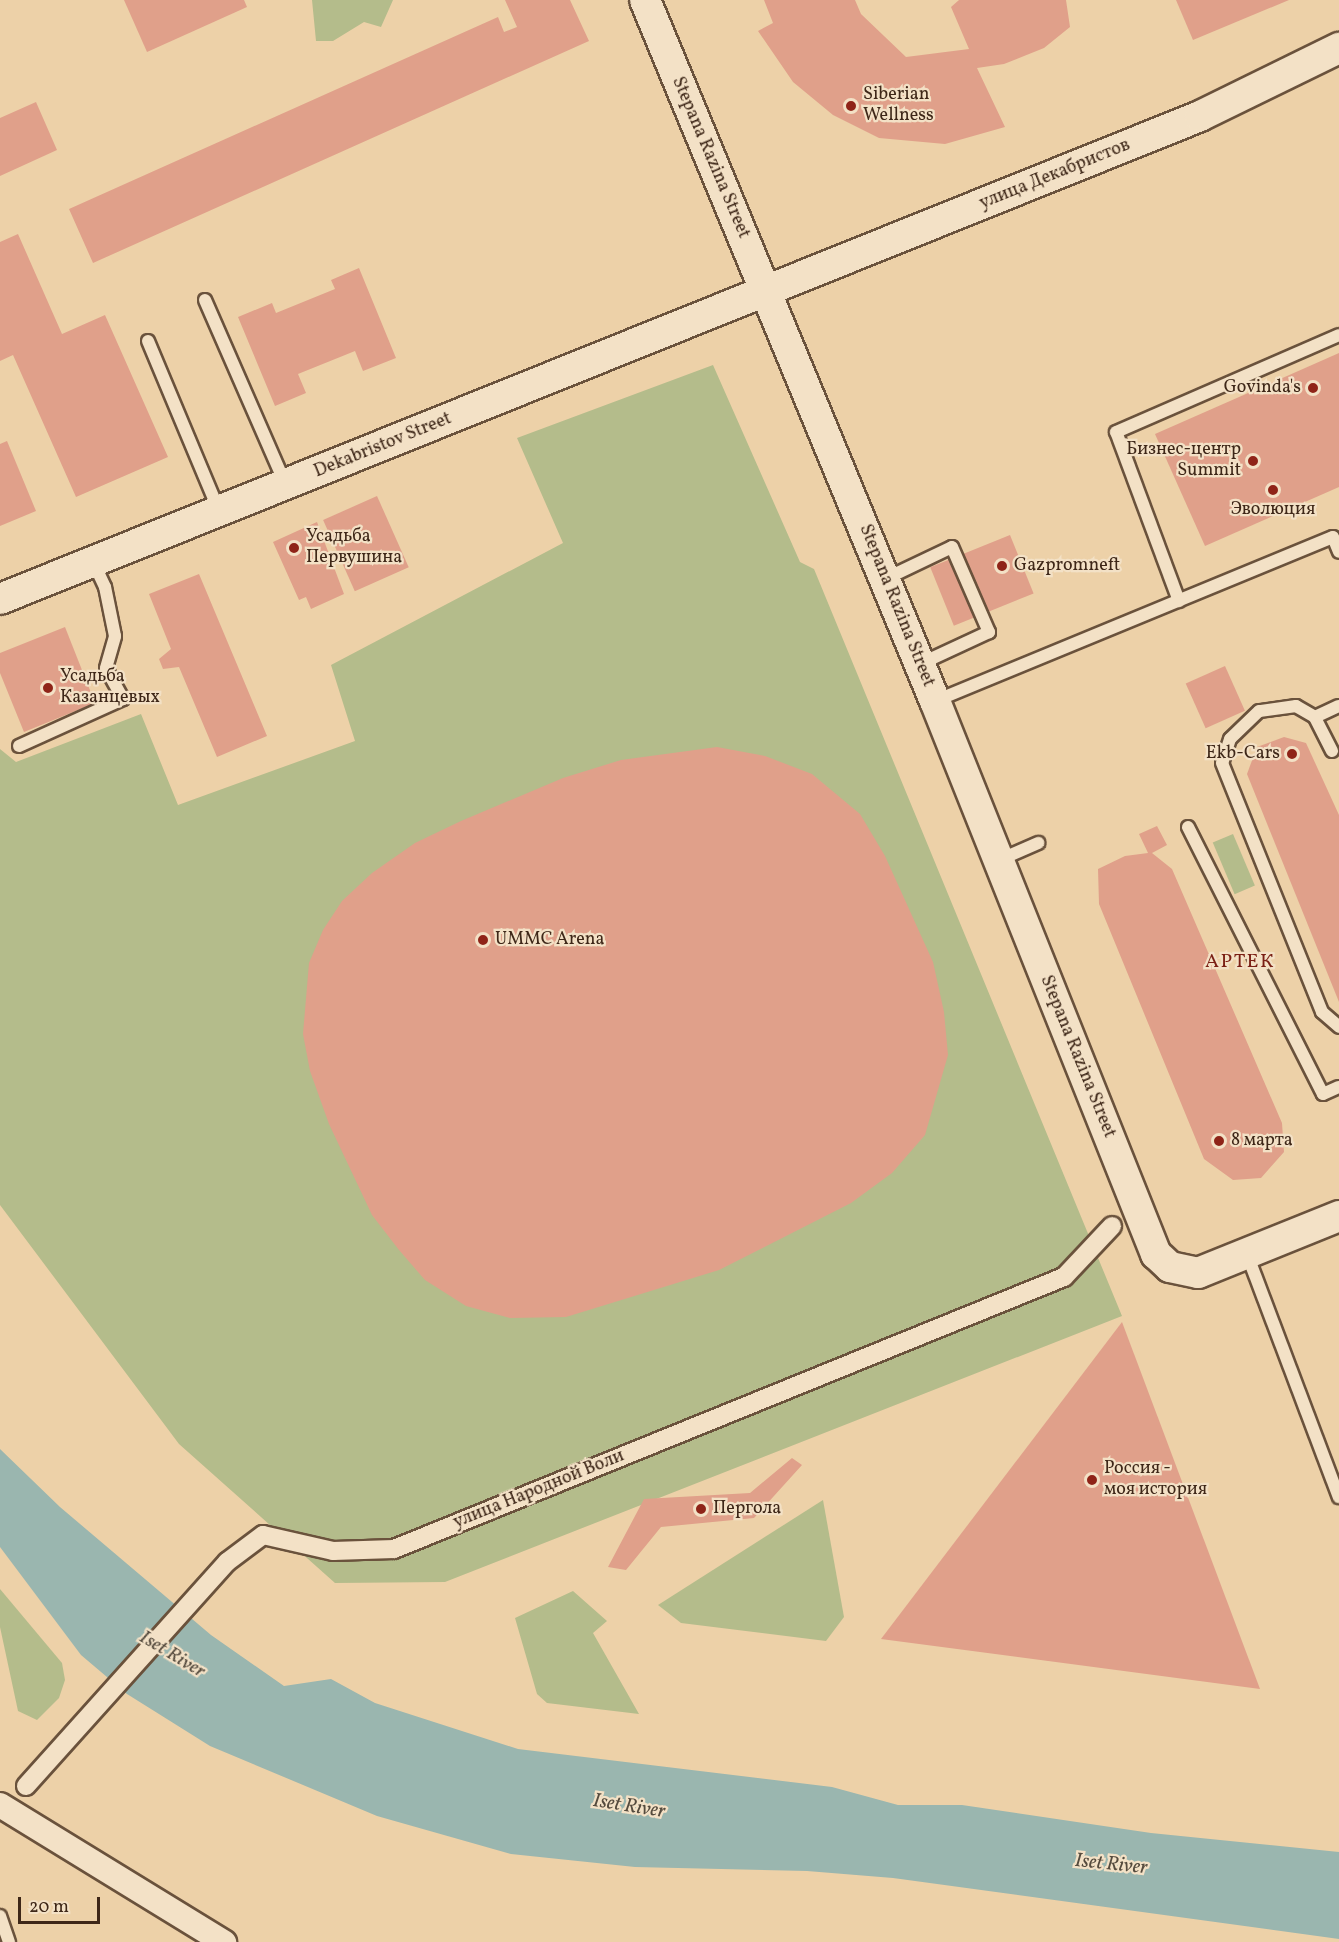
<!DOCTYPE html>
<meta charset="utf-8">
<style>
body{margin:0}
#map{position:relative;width:1339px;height:1942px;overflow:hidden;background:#edd1a8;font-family:Vollkorn,serif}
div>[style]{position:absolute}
.green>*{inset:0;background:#b4bc8b;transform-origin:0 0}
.water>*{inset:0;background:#9ab6af}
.building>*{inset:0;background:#e0a08a;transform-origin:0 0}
.roads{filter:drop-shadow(2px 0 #6a523c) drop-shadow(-2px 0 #6a523c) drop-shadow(0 2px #6a523c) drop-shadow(0 -2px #6a523c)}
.service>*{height:12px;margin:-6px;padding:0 6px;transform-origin:6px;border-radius:6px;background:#f3e1c6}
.pedestrian>*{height:18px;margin:-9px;padding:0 9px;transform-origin:9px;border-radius:9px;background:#f3e1c6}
.minor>*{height:24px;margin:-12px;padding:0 12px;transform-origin:12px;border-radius:12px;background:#f3e1c6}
.tertiary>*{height:30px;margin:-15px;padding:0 15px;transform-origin:15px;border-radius:15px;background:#f3e1c6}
.dots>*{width:16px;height:16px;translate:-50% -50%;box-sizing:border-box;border:3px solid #f3e1c6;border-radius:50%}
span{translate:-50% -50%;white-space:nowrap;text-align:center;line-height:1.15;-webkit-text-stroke:4.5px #f3e1c6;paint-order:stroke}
.poi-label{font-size:18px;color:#3e2718}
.left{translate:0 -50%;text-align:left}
.right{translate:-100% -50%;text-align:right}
.street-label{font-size:18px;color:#3e2718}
.neighbourhood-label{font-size:20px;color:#7a1f14;letter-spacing:1.5px}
.water-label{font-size:20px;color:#554b3e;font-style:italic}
.scale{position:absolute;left:18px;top:1897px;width:82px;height:27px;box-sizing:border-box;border:3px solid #3e2718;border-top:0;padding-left:8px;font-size:18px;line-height:21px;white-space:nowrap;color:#3e2718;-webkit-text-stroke:4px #f3e1c6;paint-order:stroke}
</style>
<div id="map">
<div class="green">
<div style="clip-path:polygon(312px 0,393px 0,381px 27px,364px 22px,333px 41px,316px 41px)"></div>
<div style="clip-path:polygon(713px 365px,800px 562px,814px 569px,1122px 1316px,445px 1582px,335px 1583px,179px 1444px,0 1205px,0 749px,16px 762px,141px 714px,178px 805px,355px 741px,331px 665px,563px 543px,517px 438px)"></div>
<div style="left:1233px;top:834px;width:56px;height:22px;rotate:67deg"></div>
<div style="clip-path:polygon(823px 1500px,844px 1617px,826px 1641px,681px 1623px,658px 1605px)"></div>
<div style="clip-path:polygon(0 1589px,62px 1663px,65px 1680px,59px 1698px,37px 1720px,18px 1711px,0 1627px)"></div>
<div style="clip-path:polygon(573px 1591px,607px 1621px,593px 1633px,639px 1714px,547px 1703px,537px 1694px,515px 1618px)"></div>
</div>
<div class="water">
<div style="clip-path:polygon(0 1449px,60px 1507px,211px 1635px,284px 1686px,331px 1679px,375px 1703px,518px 1749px,832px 1787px,898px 1805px,962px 1805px,1151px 1833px,1339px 1852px,1339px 1939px,893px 1878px,807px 1871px,635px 1867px,511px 1854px,377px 1816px,210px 1746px,127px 1694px,81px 1655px,0 1547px)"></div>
</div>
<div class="building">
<div style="clip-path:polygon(124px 0,244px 0,247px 7px,147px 52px)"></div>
<div style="clip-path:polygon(505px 0,570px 0,589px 41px,93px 263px,69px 209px,498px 17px,504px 32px,517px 27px)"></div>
<div style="clip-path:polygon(764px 0,855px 0,861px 14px,906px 57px,969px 49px,951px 7px,959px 0,1066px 0,1070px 27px,1044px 48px,1004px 64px,977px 68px,1005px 127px,945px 144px,879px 138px,833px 115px,793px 82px,758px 31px,773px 23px)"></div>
<div style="clip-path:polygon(1176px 0,1289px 0,1193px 40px)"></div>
<div style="clip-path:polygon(36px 102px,57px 150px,0 176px,0 118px)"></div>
<div style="clip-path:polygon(18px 234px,62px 334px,105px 315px,168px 457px,76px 497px,13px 355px,0 361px,0 242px)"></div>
<div style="clip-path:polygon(359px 268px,396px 358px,363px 371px,355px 351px,298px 374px,306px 393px,275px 406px,238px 317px,272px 303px,276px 313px,335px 289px,331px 280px)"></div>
<div style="clip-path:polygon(1339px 353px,1339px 487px,1205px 546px,1155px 434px)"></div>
<div style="clip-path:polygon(7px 441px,36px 511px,0 526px,0 444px)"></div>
<div style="left:377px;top:496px;width:78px;height:59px;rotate:66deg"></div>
<div style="clip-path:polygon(317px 522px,344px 594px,311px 609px,306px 597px,299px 600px,273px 542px)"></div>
<div style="left:1010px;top:535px;width:63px;height:86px;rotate:68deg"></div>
<div style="clip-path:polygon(199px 574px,267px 736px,217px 757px,179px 667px,163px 669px,159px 659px,171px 649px,149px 594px)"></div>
<div style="clip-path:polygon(65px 627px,95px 703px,24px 732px,0 673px,0 653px)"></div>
<div style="left:1225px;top:666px;width:49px;height:43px;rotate:66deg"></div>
<div style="clip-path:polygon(1284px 737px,1306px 743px,1339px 815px,1339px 1002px,1247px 774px,1257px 747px)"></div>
<div style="clip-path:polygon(717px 747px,765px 756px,812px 774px,860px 814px,885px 856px,933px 962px,944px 1012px,948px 1055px,925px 1135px,892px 1173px,851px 1203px,719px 1270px,566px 1317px,510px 1318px,466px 1306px,425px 1280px,399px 1250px,372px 1215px,329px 1124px,310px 1071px,303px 1034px,309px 963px,323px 930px,342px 901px,372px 873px,415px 843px,461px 821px,563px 778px,621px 760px)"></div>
<div style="clip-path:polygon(1157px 826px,1167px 845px,1152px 853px,1172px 869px,1282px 1123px,1284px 1152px,1261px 1178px,1233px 1180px,1204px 1159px,1099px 904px,1098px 869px,1125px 856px,1148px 853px,1139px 834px)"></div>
<div style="clip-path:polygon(1122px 1322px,1260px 1689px,881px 1639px)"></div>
<div style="clip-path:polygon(792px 1458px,802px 1465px,754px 1518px,661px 1527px,626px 1570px,608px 1567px,644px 1499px,750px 1493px)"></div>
</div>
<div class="roads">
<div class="service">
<div style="left:205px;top:300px;width:202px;rotate:66.4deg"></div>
<div style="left:148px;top:341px;width:184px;rotate:67.3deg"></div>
<div style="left:885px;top:579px;width:74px;rotate:-25.5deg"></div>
<div style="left:952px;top:547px;width:93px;rotate:66.5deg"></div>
<div style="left:989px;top:632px;width:76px;rotate:155.1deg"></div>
<div style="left:1179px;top:601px;width:180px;rotate:-110.4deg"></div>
<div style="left:1116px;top:432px;width:243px;rotate:-23.5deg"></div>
<div style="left:935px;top:701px;width:430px;rotate:-22.4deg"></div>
<div style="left:1333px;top:537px;width:16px;rotate:68deg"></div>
<div style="left:1315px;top:717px;width:26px;rotate:-25deg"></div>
<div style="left:19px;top:746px;width:114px;rotate:-24.3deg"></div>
<div style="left:123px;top:699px;width:35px;rotate:-119deg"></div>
<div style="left:106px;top:668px;width:33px;rotate:-74deg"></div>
<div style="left:115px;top:636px;width:50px;rotate:-101.5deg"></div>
<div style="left:105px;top:587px;width:29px;rotate:-115deg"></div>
<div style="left:1332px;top:751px;width:38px;rotate:-117deg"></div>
<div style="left:1315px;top:717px;width:22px;rotate:-150deg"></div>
<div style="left:1296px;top:706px;width:37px;rotate:172deg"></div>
<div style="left:1259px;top:711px;width:40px;rotate:136deg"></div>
<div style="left:1230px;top:739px;width:25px;rotate:108deg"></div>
<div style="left:1222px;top:763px;width:268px;rotate:68.1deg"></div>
<div style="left:1322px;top:1012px;width:23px;rotate:41deg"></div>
<div style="left:1188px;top:827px;width:299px;rotate:63.2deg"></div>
<div style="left:1323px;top:1094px;width:17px;rotate:-24deg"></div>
<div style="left:999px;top:860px;width:43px;rotate:-23.6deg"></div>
<div style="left:1247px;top:1254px;width:260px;rotate:69.3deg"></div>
<div style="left:0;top:1916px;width:28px;rotate:71deg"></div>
</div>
<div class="pedestrian">
<div style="left:26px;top:1786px;width:301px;rotate:-48.1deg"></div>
<div style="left:227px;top:1562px;width:45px;rotate:-36.9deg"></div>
<div style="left:263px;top:1535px;width:72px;rotate:12.9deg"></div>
<div style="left:333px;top:1551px;width:61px;rotate:-1.9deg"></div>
<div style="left:394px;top:1549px;width:723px;rotate:-22.1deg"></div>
<div style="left:1064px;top:1277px;width:70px;rotate:-46.7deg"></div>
</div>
<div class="minor">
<div style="left:0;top:1805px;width:263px;rotate:31.5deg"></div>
</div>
<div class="tertiary">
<div style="left:645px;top:0;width:759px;rotate:67.53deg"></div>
<div style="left:935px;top:701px;width:596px;rotate:68.22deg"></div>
<div style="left:1156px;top:1254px;width:19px;rotate:43deg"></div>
<div style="left:1170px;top:1267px;width:29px;rotate:12deg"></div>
<div style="left:1198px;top:1273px;width:152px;rotate:-22deg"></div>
<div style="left:0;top:599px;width:1294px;rotate:-21.92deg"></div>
<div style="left:1200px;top:116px;width:155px;rotate:-26.1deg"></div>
</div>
</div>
<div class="dots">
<div style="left:851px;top:106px;background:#8f2418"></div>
<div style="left:1313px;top:388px;background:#8f2418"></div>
<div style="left:1253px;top:461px;background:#8f2418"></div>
<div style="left:1273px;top:490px;background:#8f2418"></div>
<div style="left:294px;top:548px;background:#8f2418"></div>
<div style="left:1002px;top:566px;background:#8f2418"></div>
<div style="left:48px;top:688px;background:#8f2418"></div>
<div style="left:1292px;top:754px;background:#8f2418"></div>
<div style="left:483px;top:940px;background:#8f2418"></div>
<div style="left:1219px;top:1141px;background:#8f2418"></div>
<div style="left:1092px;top:1480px;background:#8f2418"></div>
<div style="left:701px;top:1509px;background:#8f2418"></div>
</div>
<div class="poi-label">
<span class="left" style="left:863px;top:106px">Siberian<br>Wellness</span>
<span class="right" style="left:1301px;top:388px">Govinda's</span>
<span class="right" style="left:1241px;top:461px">Бизнес-центр<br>Summit</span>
<span style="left:1273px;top:510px">Эволюция</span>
<span class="left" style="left:306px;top:548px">Усадьба<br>Первушина</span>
<span class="left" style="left:1014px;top:566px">Gazpromneft</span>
<span class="left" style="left:60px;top:688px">Усадьба<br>Казанцевых</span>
<span class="right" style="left:1280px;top:754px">Ekb-Cars</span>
<span class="left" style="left:495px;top:940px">UMMC Arena</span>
<span class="left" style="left:1231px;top:1141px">8 марта</span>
<span class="left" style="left:1104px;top:1480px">Россия -<br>моя история</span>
<span class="left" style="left:713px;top:1509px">Пергола</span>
</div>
<div class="street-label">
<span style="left:710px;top:158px;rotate:67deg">Stepana Razina Street</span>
<span style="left:1055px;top:175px;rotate:-22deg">улица Декабристов</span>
<span style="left:383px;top:446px;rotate:-22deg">Dekabristov Street</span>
<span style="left:896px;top:606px;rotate:68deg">Stepana Razina Street</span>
<span style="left:1077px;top:1057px;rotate:68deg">Stepana Razina Street</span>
<span style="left:539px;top:1490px;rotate:-22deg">улица Народной Воли</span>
</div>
<div class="neighbourhood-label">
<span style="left:1240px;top:962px">АРТЕК</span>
</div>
<div class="water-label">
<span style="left:172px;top:1655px;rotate:31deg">Iset River</span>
<span style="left:629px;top:1807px;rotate:9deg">Iset River</span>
<span style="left:1111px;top:1865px;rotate:6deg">Iset River</span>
</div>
<div class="scale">20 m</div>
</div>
